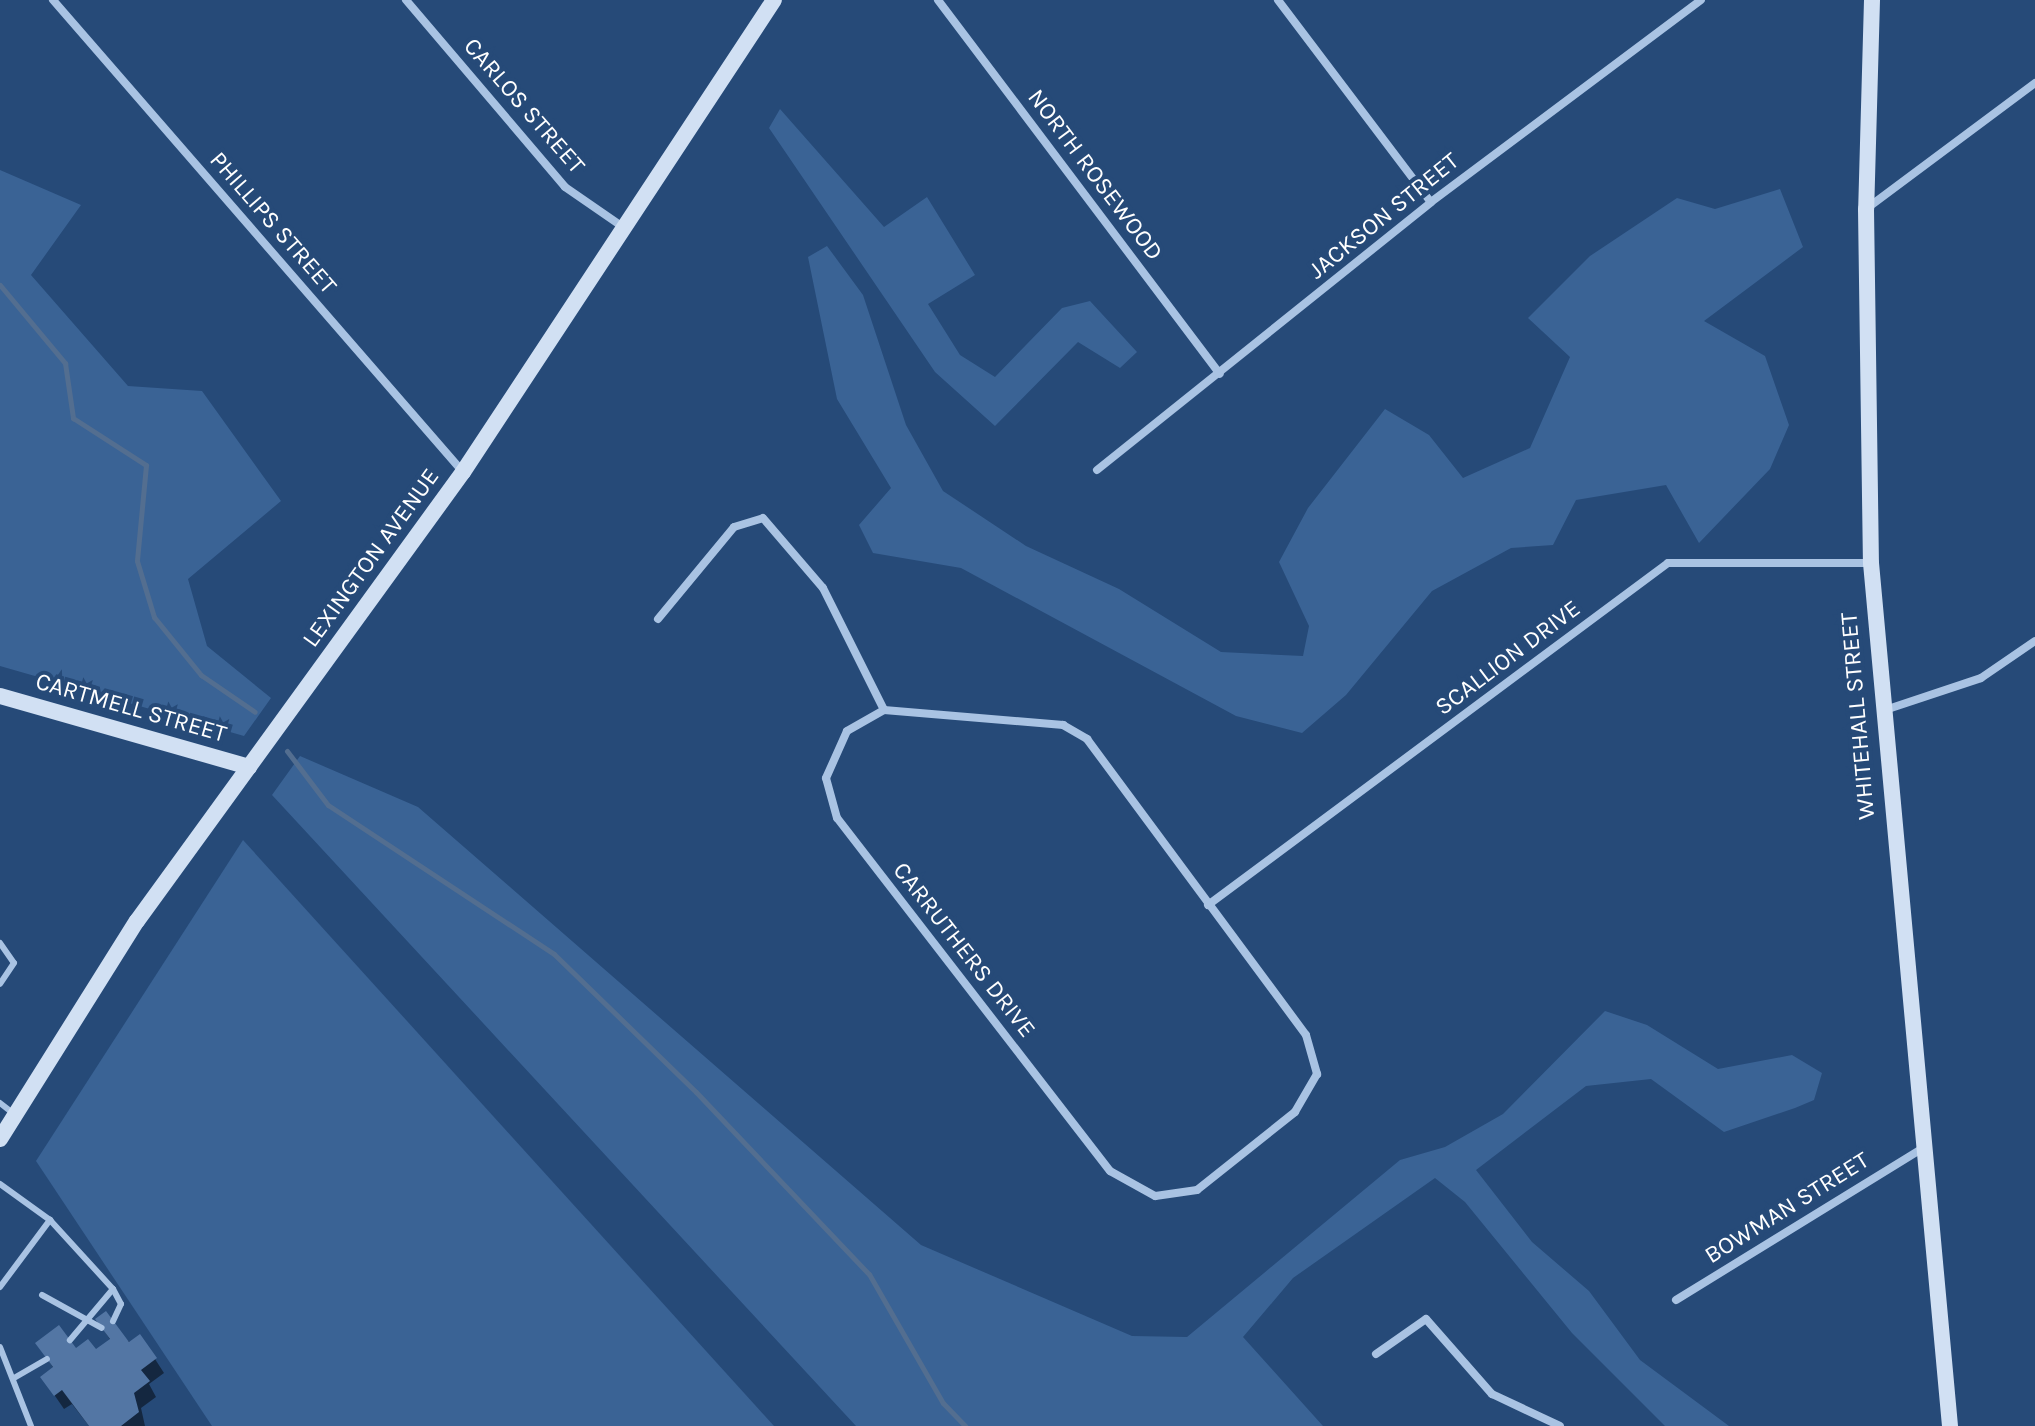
<!DOCTYPE html>
<style>
body{margin:0}
#map{position:relative;width:2035px;height:1426px;overflow:hidden;background:#264a78;font-family:Karla,sans-serif}
div>[style]{position:absolute}
.green>*{inset:0;background:#3a6395}
.shadow>*{inset:0;background:#0007}
.stream>*{height:5px;margin:-2.5px;padding:0 2.5px;transform-origin:2.5px;border-radius:2.5px;background:#536e90}
.building>*{inset:0;background:#5376a4}
.lane>*{height:6px;margin:-3px;padding:0 3px;transform-origin:3px;border-radius:3px;background:#a9c3e3}
.street>*{height:8px;margin:-4px;padding:0 4px;transform-origin:4px;border-radius:4px;background:#a9c3e3}
.secondary>*{height:16px;margin:-8px;padding:0 8px;transform-origin:8px;border-radius:8px;background:#d1e0f3}
span{translate:-50% -50%;white-space:nowrap;text-align:center;line-height:1.15;-webkit-text-stroke:8px #264a78;paint-order:stroke}
.street-label{font-size:24px;color:#fff}
</style>
<div id="map">
<div class="green">
<div style="clip-path:polygon(780px 109px,884px 227px,927px 197px,975px 275px,928px 304px,960px 355px,995px 377px,1062px 308px,1090px 301px,1137px 352px,1120px 368px,1078px 342px,995px 426px,935px 372px,769px 128px)"></div>
<div style="clip-path:polygon(0 170px,81px 205px,31px 275px,128px 386px,202px 391px,281px 501px,188px 579px,207px 646px,271px 698px,244px 736px,0 666px)"></div>
<div style="clip-path:polygon(1780px 189px,1803px 247px,1704px 321px,1765px 356px,1789px 425px,1770px 469px,1699px 543px,1666px 485px,1576px 500px,1553px 545px,1511px 548px,1432px 591px,1346px 695px,1302px 733px,1236px 716px,961px 568px,873px 553px,859px 525px,891px 488px,837px 399px,808px 257px,827px 246px,863px 295px,906px 425px,943px 491px,1026px 546px,1119px 589px,1221px 652px,1303px 656px,1309px 626px,1279px 562px,1308px 508px,1385px 409px,1429px 435px,1463px 478px,1530px 448px,1570px 357px,1528px 318px,1590px 256px,1677px 198px,1715px 209px)"></div>
<div style="clip-path:polygon(300px 756px,418px 807px,921px 1245px,1132px 1336px,1187px 1337px,1400px 1160px,1445px 1147px,1503px 1114px,1605px 1011px,1647px 1025px,1718px 1069px,1792px 1055px,1822px 1073px,1814px 1100px,1795px 1108px,1724px 1132px,1651px 1079px,1586px 1086px,1476px 1170px,1532px 1242px,1589px 1291px,1640px 1360px,1729px 1426px,1665px 1426px,1572px 1333px,1465px 1202px,1435px 1178px,1293px 1278px,1243px 1337px,1323px 1426px,856px 1426px,272px 795px)"></div>
<div style="clip-path:polygon(243px 840px,774px 1426px,212px 1426px,36px 1161px)"></div>
</div>
<div class="shadow">
<div style="clip-path:polygon(97px 1320px,155px 1359px,164px 1373px,149px 1384px,156px 1397px,141px 1408px,145px 1426px,89px 1426px,72px 1404px,64px 1409px,42px 1377px,54px 1369px,38px 1344px,96px 1352px,111px 1341px)"></div>
</div>
<div class="stream">
<div style="left:0;top:285px;width:102px;rotate:50.2deg"></div>
<div style="left:65px;top:363px;width:56px;rotate:81.7deg"></div>
<div style="left:73px;top:418px;width:87px;rotate:32.8deg"></div>
<div style="left:146px;top:465px;width:96px;rotate:95.4deg"></div>
<div style="left:137px;top:561px;width:59px;rotate:73.1deg"></div>
<div style="left:154px;top:617px;width:75px;rotate:51deg"></div>
<div style="left:201px;top:675px;width:65px;rotate:34.4deg"></div>
<div style="left:287px;top:751px;width:68px;rotate:52.8deg"></div>
<div style="left:328px;top:805px;width:271px;rotate:33.4deg"></div>
<div style="left:554px;top:954px;width:198px;rotate:44.2deg"></div>
<div style="left:696px;top:1092px;width:251px;rotate:46.5deg"></div>
<div style="left:869px;top:1274px;width:149px;rotate:60.2deg"></div>
<div style="left:943px;top:1403px;width:32px;rotate:46deg"></div>
</div>
<div class="building">
<div style="clip-path:polygon(106px 1311px,129px 1342px,140px 1334px,157px 1358px,141px 1370px,150px 1381px,134px 1393px,139px 1412px,121px 1426px,89px 1426px,62px 1390px,54px 1396px,40px 1377px,53px 1367px,35px 1343px,59px 1325px,76px 1348px,88px 1339px,96px 1349px,110px 1339px,95px 1319px)"></div>
</div>
<div class="lane">
<div style="left:0;top:943px;width:24px;rotate:55deg"></div>
<div style="left:14px;top:963px;width:25px;rotate:124deg"></div>
<div style="left:0;top:1103px;width:16px;rotate:38deg"></div>
<div style="left:0;top:1184px;width:62px;rotate:35.8deg"></div>
<div style="left:50px;top:1220px;width:93px;rotate:47.6deg"></div>
<div style="left:113px;top:1289px;width:67px;rotate:130.1deg"></div>
<div style="left:0;top:1287px;width:84px;rotate:-53.3deg"></div>
<div style="left:113px;top:1289px;width:17px;rotate:62deg"></div>
<div style="left:121px;top:1304px;width:19px;rotate:115deg"></div>
<div style="left:42px;top:1295px;width:68px;rotate:28.8deg"></div>
<div style="left:0;top:1347px;width:85px;rotate:68.6deg"></div>
<div style="left:14px;top:1378px;width:38px;rotate:-30deg"></div>
</div>
<div class="street">
<div style="left:53px;top:0;width:625px;rotate:49.02deg"></div>
<div style="left:406px;top:0;width:245px;rotate:49.6deg"></div>
<div style="left:565px;top:187px;width:70px;rotate:34.6deg"></div>
<div style="left:938px;top:0;width:468px;rotate:53deg"></div>
<div style="left:1278px;top:0;width:253px;rotate:52.9deg"></div>
<div style="left:1866px;top:209px;width:211px;rotate:-36.7deg"></div>
<div style="left:1097px;top:470px;width:428px;rotate:-38.7deg"></div>
<div style="left:1431px;top:202px;width:337px;rotate:-36.8deg"></div>
<div style="left:658px;top:619px;width:119px;rotate:-50.4deg"></div>
<div style="left:734px;top:527px;width:30px;rotate:-17deg"></div>
<div style="left:763px;top:518px;width:92px;rotate:49.4deg"></div>
<div style="left:823px;top:588px;width:136px;rotate:63.4deg"></div>
<div style="left:884px;top:710px;width:180px;rotate:4.8deg"></div>
<div style="left:1063px;top:725px;width:28px;rotate:30deg"></div>
<div style="left:1087px;top:739px;width:368px;rotate:53.5deg"></div>
<div style="left:1306px;top:1035px;width:41px;rotate:74.2deg"></div>
<div style="left:1317px;top:1074px;width:44px;rotate:120.1deg"></div>
<div style="left:1295px;top:1112px;width:125px;rotate:141.5deg"></div>
<div style="left:1197px;top:1190px;width:42px;rotate:171.9deg"></div>
<div style="left:1155px;top:1196px;width:51px;rotate:-150.9deg"></div>
<div style="left:1110px;top:1171px;width:446px;rotate:-127.7deg"></div>
<div style="left:837px;top:818px;width:41px;rotate:-105.4deg"></div>
<div style="left:826px;top:778px;width:51px;rotate:-65.9deg"></div>
<div style="left:847px;top:731px;width:43px;rotate:-29.6deg"></div>
<div style="left:1885px;top:710px;width:101px;rotate:-18.4deg"></div>
<div style="left:1981px;top:678px;width:65px;rotate:-34.4deg"></div>
<div style="left:1208px;top:905px;width:573px;rotate:-36.63deg"></div>
<div style="left:1668px;top:563px;width:203px"></div>
<div style="left:1676px;top:1300px;width:286px;rotate:-31.6deg"></div>
<div style="left:1376px;top:1354px;width:61px;rotate:-35deg"></div>
<div style="left:1426px;top:1319px;width:100px;rotate:48.7deg"></div>
<div style="left:1492px;top:1394px;width:75px;rotate:25.2deg"></div>
</div>
<div class="secondary">
<div style="left:1872px;top:0;width:209px;rotate:91.6deg"></div>
<div style="left:1866px;top:209px;width:354px;rotate:89.2deg"></div>
<div style="left:1871px;top:563px;width:867px;rotate:84.77deg"></div>
<div style="left:0;top:696px;width:259px;rotate:15.9deg"></div>
<div style="left:0;top:1139px;width:257px;rotate:-57.9deg"></div>
<div style="left:137px;top:921px;width:555px;rotate:-54.02deg"></div>
<div style="left:463px;top:472px;width:565px;rotate:-56.62deg"></div>
</div>
<div class="street-label">
<span style="left:524px;top:106px;rotate:49deg">CARLOS STREET</span>
<span style="left:1095px;top:175px;rotate:53deg">NORTH ROSEWOOD</span>
<span style="left:1384px;top:216px;rotate:-39deg">JACKSON STREET</span>
<span style="left:273px;top:223px;rotate:49deg">PHILLIPS STREET</span>
<span style="left:371px;top:558px;rotate:-54deg">LEXINGTON AVENUE</span>
<span style="left:1508px;top:658px;rotate:-37deg">SCALLION DRIVE</span>
<span style="left:131px;top:708px;rotate:16deg">CARTMELL STREET</span>
<span style="left:1858px;top:716px;rotate:-95deg">WHITEHALL STREET</span>
<span style="left:964px;top:950px;rotate:52deg">CARRUTHERS DRIVE</span>
<span style="left:1787px;top:1208px;rotate:-32deg">BOWMAN STREET</span>
</div>
</div>
